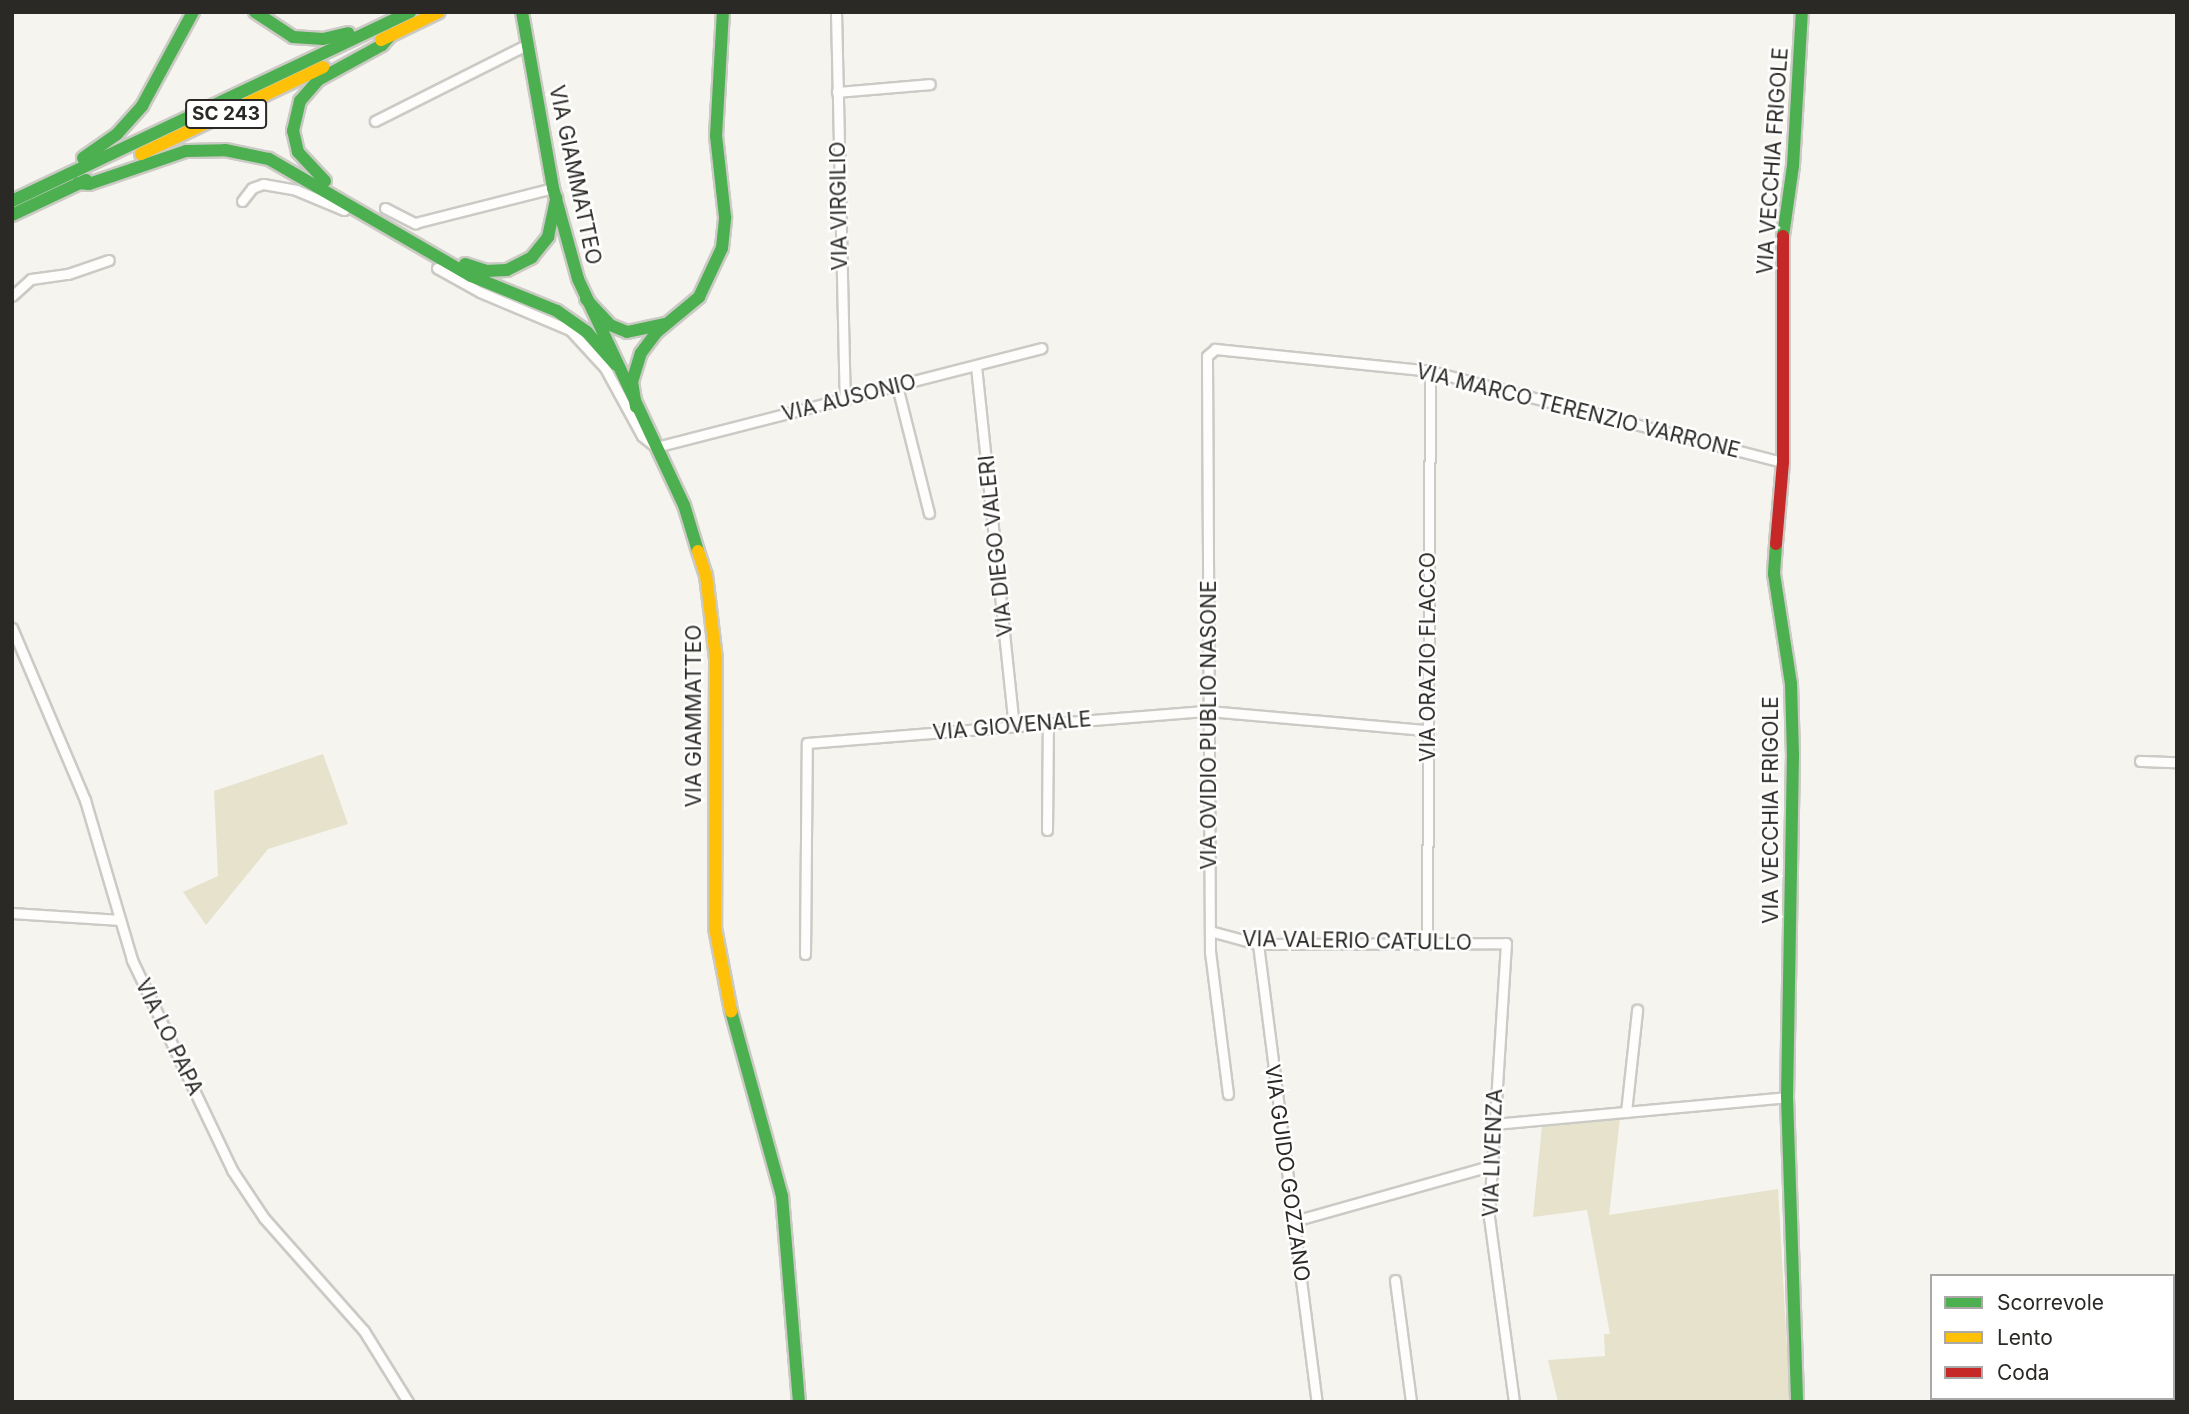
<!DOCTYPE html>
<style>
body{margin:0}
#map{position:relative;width:2189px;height:1414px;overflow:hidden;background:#f5f4ee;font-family:Inter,sans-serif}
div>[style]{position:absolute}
.green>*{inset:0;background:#e6e2cb}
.roads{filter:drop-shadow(2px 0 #cbcac5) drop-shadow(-2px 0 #cbcac5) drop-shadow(0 2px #cbcac5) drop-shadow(0 -2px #cbcac5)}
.street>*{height:9px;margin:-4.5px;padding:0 4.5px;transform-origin:4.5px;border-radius:4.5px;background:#fefdfc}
.fast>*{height:12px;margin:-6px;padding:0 6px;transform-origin:6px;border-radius:6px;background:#4caf50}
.slow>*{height:12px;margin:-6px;padding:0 6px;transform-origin:6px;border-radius:6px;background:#ffc107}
.jam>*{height:12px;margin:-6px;padding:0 6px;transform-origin:6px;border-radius:6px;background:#c62828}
span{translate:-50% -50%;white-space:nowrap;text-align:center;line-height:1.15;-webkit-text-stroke:5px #fff;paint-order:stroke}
.shield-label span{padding:2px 5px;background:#fff;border:2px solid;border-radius:5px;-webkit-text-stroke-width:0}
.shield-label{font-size:19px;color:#2a2925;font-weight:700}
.street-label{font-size:21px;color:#2a2925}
.frame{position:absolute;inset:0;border:14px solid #2a2925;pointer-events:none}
.legend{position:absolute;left:1930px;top:1274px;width:245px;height:126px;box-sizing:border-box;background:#fff;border:2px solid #aaa9a8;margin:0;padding:9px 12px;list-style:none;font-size:21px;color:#2a2925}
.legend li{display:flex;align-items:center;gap:14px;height:35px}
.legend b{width:35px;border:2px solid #aaa9a8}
</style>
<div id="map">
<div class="green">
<div style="clip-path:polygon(323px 754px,348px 824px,268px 849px,206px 925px,183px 892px,218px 876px,214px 791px)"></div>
<div style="clip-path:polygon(1620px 1118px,1609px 1215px,1778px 1189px,1790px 1402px,1558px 1402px,1548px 1360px,1605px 1356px,1604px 1334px,1610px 1334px,1587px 1210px,1533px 1217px,1542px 1126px)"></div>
</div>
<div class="roads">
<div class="street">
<div style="left:836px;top:12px;width:388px;rotate:88.7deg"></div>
<div style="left:837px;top:92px;width:93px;rotate:-4.9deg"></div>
<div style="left:375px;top:121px;width:171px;rotate:-26.7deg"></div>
<div style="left:242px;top:201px;width:16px;rotate:-52deg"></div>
<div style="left:252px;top:188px;width:12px;rotate:-20deg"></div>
<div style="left:263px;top:184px;width:34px;rotate:10deg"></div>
<div style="left:296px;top:190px;width:52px;rotate:22.6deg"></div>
<div style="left:385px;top:208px;width:34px;rotate:27deg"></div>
<div style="left:415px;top:223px;width:142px;rotate:-14.2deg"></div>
<div style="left:437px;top:268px;width:49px;rotate:29.2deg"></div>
<div style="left:480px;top:292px;width:98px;rotate:22.9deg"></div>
<div style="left:570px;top:330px;width:52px;rotate:47.4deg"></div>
<div style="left:605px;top:368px;width:77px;rotate:61.4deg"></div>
<div style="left:642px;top:436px;width:18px;rotate:38deg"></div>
<div style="left:656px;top:447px;width:398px;rotate:-14.4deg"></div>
<div style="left:12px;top:296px;width:25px;rotate:-42deg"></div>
<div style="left:31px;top:279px;width:37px;rotate:-8deg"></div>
<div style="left:68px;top:274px;width:43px;rotate:-18.9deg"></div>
<div style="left:976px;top:366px;width:362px;rotate:84deg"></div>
<div style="left:897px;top:386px;width:131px;rotate:75.9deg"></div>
<div style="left:12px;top:628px;width:187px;rotate:67deg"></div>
<div style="left:85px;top:800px;width:167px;rotate:73.6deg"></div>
<div style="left:132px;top:960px;width:233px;rotate:64.5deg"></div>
<div style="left:232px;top:1170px;width:58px;rotate:56.3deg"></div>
<div style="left:264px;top:1218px;width:151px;rotate:48.5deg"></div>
<div style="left:364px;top:1331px;width:84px;rotate:58.2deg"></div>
<div style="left:2140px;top:761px;width:37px;rotate:2deg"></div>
<div style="left:1047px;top:830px;width:107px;rotate:-89.5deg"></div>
<div style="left:12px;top:913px;width:108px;rotate:3.7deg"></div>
<div style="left:1210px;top:931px;width:50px;rotate:15.2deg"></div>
<div style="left:1258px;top:944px;width:248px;rotate:-0.2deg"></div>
<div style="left:1506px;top:943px;width:275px;rotate:93.6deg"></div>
<div style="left:1489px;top:1217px;width:187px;rotate:82.3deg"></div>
<div style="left:1258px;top:944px;width:462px;rotate:82.7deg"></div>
<div style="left:1427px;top:944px;width:573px;rotate:-89.7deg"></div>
<div style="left:805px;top:954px;width:211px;rotate:-89.5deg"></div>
<div style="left:807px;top:743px;width:402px;rotate:-4.6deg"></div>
<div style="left:1208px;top:711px;width:220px;rotate:5deg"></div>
<div style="left:1228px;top:1094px;width:143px;rotate:-97.2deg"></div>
<div style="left:1210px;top:952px;width:596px;rotate:-90.29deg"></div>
<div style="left:1207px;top:356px;width:11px;rotate:-41deg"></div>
<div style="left:1215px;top:349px;width:216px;rotate:5.8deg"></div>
<div style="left:1430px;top:371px;width:365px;rotate:14.5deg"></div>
<div style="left:1626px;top:1112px;width:103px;rotate:-83.8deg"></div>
<div style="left:1493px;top:1124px;width:295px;rotate:-5.2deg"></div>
<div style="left:1294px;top:1221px;width:204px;rotate:-15.7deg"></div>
<div style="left:1395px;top:1280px;width:123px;rotate:82.5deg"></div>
</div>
<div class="fast">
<div style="left:255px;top:12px;width:45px;rotate:33.3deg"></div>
<div style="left:293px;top:37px;width:30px;rotate:4deg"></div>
<div style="left:323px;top:39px;width:26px;rotate:-13deg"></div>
<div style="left:522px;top:12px;width:179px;rotate:80deg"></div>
<div style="left:553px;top:188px;width:94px;rotate:74.6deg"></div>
<div style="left:578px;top:279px;width:250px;rotate:64.9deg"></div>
<div style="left:684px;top:505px;width:48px;rotate:73.1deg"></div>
<div style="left:83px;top:158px;width:42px;rotate:-35.2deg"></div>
<div style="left:117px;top:134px;width:38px;rotate:-48deg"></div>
<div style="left:142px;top:106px;width:107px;rotate:-61.5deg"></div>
<div style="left:325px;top:181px;width:40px;rotate:-133deg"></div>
<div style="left:298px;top:152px;width:22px;rotate:-103deg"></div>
<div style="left:293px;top:131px;width:31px;rotate:-77deg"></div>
<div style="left:300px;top:101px;width:28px;rotate:-49deg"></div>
<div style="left:318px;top:80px;width:73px;rotate:-28.7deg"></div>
<div style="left:382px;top:45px;width:13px;rotate:-48deg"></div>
<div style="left:78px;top:183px;width:11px;rotate:5deg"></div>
<div style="left:89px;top:184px;width:102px;rotate:-18.8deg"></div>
<div style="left:186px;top:151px;width:39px;rotate:-1deg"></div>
<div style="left:225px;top:150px;width:45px;rotate:11.6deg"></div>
<div style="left:269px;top:159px;width:233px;rotate:30.1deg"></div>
<div style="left:471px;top:276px;width:93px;rotate:22.1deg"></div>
<div style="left:557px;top:311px;width:37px;rotate:35deg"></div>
<div style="left:587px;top:332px;width:43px;rotate:48.8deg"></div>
<div style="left:12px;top:201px;width:441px;rotate:-25.4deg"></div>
<div style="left:12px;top:215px;width:82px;rotate:-25.3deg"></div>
<div style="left:1783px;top:236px;width:71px;rotate:-81.9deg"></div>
<div style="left:1793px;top:166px;width:154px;rotate:-86.7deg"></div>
<div style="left:465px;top:264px;width:22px;rotate:18deg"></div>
<div style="left:486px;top:271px;width:21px;rotate:-3deg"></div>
<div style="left:507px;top:270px;width:28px;rotate:-27deg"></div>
<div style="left:532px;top:257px;width:26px;rotate:-51deg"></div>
<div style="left:548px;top:237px;width:40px;rotate:-78deg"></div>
<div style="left:586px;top:299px;width:35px;rotate:47deg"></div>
<div style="left:610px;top:325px;width:18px;rotate:22deg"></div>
<div style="left:627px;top:332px;width:38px;rotate:-12deg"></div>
<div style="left:636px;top:407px;width:25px;rotate:-99deg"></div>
<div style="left:632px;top:382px;width:30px;rotate:-73deg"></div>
<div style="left:641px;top:353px;width:26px;rotate:-53deg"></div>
<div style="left:657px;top:332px;width:55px;rotate:-39.8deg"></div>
<div style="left:699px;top:297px;width:54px;rotate:-64.9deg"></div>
<div style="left:722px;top:248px;width:31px;rotate:-84deg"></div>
<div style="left:725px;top:217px;width:81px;rotate:-96.3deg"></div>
<div style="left:716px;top:136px;width:124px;rotate:-86.8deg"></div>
<div style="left:1776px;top:544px;width:30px;rotate:94deg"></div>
<div style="left:1774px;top:574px;width:111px;rotate:81.2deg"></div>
<div style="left:1791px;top:684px;width:70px;rotate:88.4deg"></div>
<div style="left:1793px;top:754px;width:343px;rotate:91deg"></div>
<div style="left:1787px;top:1097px;width:305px;rotate:88.1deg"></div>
<div style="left:731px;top:1011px;width:192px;rotate:74.6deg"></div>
<div style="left:782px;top:1196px;width:207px;rotate:85.3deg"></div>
</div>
<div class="slow">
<div style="left:381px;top:40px;width:64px;rotate:-25.8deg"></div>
<div style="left:141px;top:154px;width:202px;rotate:-25.5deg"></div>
<div style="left:698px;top:551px;width:25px;rotate:72deg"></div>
<div style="left:706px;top:575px;width:85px;rotate:83.2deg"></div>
<div style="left:716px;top:659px;width:269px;rotate:90.2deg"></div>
<div style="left:715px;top:928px;width:85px;rotate:79.1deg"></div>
</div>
<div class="jam">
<div style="left:1776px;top:544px;width:82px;rotate:-85.1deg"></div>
<div style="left:1783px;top:462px;width:226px;rotate:-90deg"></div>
</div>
</div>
<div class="shield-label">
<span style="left:226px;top:114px">SC 243</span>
</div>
<div class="street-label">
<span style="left:1773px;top:161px;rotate:-86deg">VIA VECCHIA FRIGOLE</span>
<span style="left:575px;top:175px;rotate:78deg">VIA GIAMMATTEO</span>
<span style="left:839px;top:206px;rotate:-91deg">VIA VIRGILIO</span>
<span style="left:849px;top:398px;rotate:-14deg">VIA AUSONIO</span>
<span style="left:1578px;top:411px;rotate:14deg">VIA MARCO TERENZIO VARRONE</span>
<span style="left:996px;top:546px;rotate:-96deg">VIA DIEGO VALERI</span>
<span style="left:1428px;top:657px;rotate:-90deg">VIA ORAZIO FLACCO</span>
<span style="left:694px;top:716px;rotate:-90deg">VIA GIAMMATTEO</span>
<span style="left:1209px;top:725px;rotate:-90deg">VIA OVIDIO PUBLIO NASONE</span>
<span style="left:1012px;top:726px;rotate:-5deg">VIA GIOVENALE</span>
<span style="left:1771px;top:810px;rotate:-90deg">VIA VECCHIA FRIGOLE</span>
<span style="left:1357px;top:941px;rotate:1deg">VIA VALERIO CATULLO</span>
<span style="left:169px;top:1037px;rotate:64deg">VIA LO PAPA</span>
<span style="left:1493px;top:1153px;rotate:-88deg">VIA LIVENZA</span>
<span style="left:1287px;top:1173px;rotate:82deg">VIA GUIDO GOZZANO</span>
</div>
<div class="frame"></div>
<ul class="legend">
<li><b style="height:9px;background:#4caf50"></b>Scorrevole</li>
<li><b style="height:9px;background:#ffc107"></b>Lento</li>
<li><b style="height:9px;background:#c62828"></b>Coda</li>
</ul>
</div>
